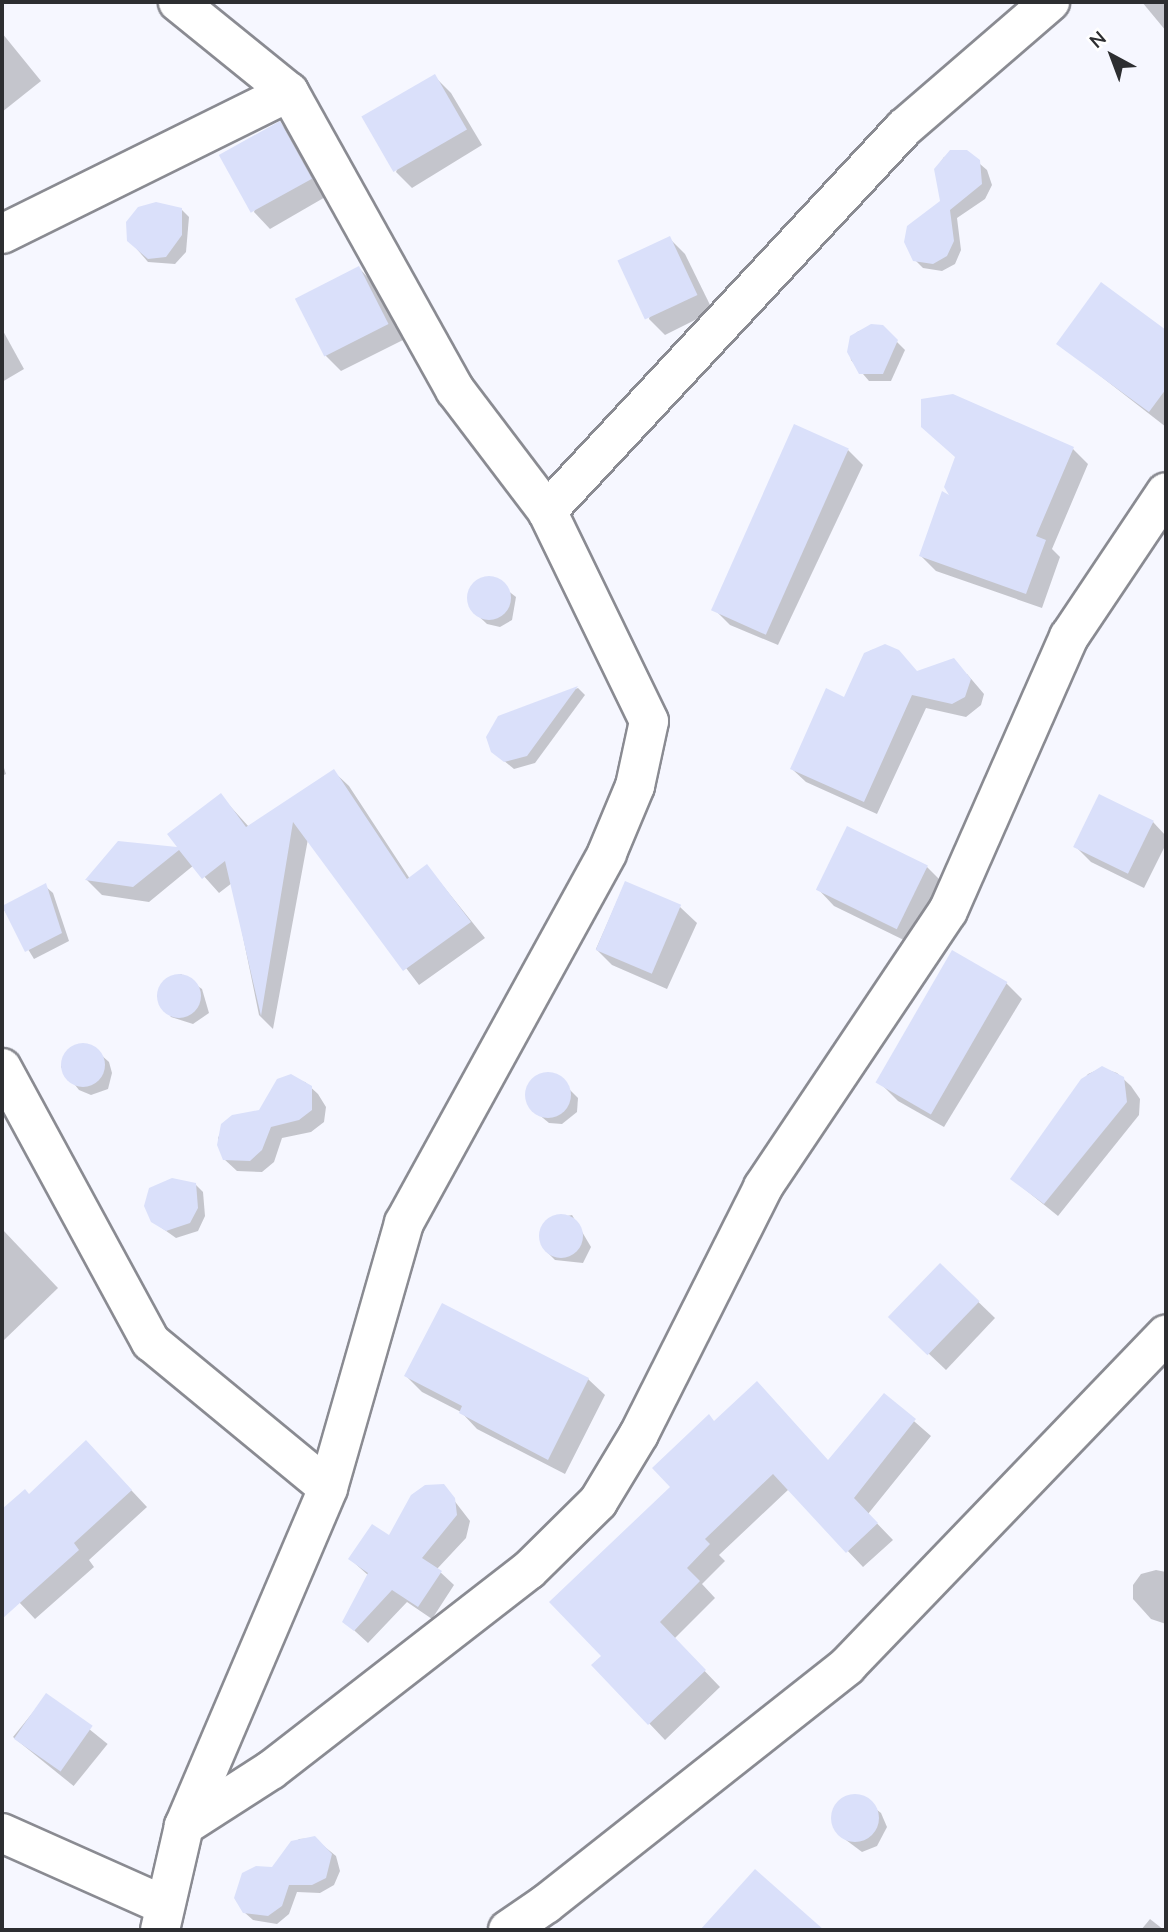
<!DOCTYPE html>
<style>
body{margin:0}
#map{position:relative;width:1168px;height:1932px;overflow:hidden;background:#f6f7ff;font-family:"Nunito Sans",sans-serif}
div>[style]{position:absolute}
.shadow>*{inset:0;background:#0003;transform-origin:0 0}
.building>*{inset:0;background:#dae0fa;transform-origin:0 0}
.round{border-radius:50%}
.roads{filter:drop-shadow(2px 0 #8a8b92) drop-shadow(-2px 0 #8a8b92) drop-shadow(0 2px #8a8b92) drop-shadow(0 -2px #8a8b92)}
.minor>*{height:38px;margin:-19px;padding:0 19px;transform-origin:19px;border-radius:19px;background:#fff}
span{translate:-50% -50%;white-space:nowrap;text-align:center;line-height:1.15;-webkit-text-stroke:6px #fff;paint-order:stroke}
.frame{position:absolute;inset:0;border:4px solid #2d2e31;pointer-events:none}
.north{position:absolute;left:1077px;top:21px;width:70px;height:70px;-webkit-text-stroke:5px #fff;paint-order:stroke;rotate:319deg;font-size:19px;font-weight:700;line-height:28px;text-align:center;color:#2d2e31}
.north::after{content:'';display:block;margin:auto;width:24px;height:32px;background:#2d2e31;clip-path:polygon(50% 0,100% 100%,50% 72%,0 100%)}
</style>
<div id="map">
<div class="shadow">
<div style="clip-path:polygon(1142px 2px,1166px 2px,1166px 31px)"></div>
<div style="clip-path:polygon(2px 33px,41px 81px,2px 112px)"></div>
<div style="clip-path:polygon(435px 77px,451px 93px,482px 145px,412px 188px,396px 172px)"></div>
<div style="clip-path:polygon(280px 123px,296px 139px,327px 196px,270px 229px,254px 212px)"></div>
<div style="clip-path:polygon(966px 152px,987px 170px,992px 185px,985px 199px,957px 218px,961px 250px,955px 264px,942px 271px,923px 268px,915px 260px,942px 202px,936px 169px,944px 157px)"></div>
<div style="clip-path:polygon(181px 209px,189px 217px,186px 252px,175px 264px,148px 262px,129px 240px)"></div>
<div style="clip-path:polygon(669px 238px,685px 254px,713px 311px,665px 335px,649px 319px)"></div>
<div style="clip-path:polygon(359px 268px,375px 285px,403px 340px,341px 371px,325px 355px)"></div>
<div style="clip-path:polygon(1101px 285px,1166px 332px,1166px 427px,1058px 343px)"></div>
<div style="clip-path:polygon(871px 326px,882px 327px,905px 350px,891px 381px,869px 381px,851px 360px,849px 345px,857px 332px)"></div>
<div style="clip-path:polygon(2px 329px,24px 369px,2px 382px)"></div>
<div style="clip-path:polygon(1073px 449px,1088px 464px,1052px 549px,1060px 557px,1042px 608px,936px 571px,921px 556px,955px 499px,957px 458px)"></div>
<div style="clip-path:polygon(848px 450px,863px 465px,778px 645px,730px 625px,715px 610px)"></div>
<div style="clip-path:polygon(490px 577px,516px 597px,512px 620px,500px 627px,487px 624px,472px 610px,470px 588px)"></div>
<div style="clip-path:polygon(892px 648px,917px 673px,967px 674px,984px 694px,981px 705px,966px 717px,926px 708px,877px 814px,806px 782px,792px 769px,845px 699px,871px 650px)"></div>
<div style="clip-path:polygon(578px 688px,585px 695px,535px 763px,514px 769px,492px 751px,499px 718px)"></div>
<div style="clip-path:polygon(2px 762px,6px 774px,2px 776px)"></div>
<div style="clip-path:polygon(333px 771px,349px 786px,410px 879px,427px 866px,485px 938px,419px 985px,308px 839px,273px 1029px,259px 1015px,232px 883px,219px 893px,194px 865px,149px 902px,102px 895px,87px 880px,181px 849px,221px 796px,249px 827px)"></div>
<div style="clip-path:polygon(1153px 822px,1166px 836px,1166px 844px,1144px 888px,1091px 862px,1075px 846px)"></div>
<div style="clip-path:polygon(927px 867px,943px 883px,912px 944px,834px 906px,818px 889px)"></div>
<div style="clip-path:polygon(625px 883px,680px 907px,697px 923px,667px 989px,612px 965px,596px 949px)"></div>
<div style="clip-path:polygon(45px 886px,53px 893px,69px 941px,34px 959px,3px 908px)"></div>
<div style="clip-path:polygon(952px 952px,1006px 983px,1022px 999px,944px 1127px,898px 1101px,882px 1085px)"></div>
<div style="clip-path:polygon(181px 974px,202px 989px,209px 1013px,193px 1024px,171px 1017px,157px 996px,165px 981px)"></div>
<div style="clip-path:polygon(90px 1045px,109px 1062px,112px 1073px,108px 1089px,91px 1095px,79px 1090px,61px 1067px,69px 1049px)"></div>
<div style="clip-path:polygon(1102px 1068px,1117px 1073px,1131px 1086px,1140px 1099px,1139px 1115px,1058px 1216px,1012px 1179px,1088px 1074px)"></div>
<div style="clip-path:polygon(555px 1075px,578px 1098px,577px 1112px,562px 1124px,549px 1123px,531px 1108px,528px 1090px,536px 1078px)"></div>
<div style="clip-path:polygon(284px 1078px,305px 1082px,318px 1094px,326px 1107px,324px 1122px,311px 1132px,282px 1138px,274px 1162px,262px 1172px,237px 1171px,224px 1159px,218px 1138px,227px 1120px,260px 1111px)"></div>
<div style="clip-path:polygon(195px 1184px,203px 1192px,205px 1216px,198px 1231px,176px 1238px,152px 1221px)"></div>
<div style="clip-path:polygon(572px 1215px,591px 1247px,583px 1263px,555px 1260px,547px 1252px,542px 1230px,549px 1220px)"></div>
<div style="clip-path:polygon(2px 1229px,58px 1288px,2px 1342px)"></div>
<div style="clip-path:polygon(940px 1265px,995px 1318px,946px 1370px,907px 1333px)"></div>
<div style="clip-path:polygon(406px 1376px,588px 1379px,605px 1395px,565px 1474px,477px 1429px,461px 1412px,422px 1392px)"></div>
<div style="clip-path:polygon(884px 1395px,931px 1436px,868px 1514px,893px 1540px,863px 1567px,789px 1489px,719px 1555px,725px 1561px,702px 1584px,715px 1598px,674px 1639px,720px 1687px,665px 1740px,594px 1665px,603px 1656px,672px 1487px,715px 1423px,829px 1462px)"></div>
<div style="clip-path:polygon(102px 1459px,147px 1507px,89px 1560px,94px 1567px,35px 1619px,2px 1584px,2px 1512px,25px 1491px,30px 1496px)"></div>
<div style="clip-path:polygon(443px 1486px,470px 1521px,466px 1538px,437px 1569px,454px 1585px,432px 1619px,407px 1602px,368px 1643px,344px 1621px,369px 1576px,350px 1559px,390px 1538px)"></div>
<div style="clip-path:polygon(1156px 1570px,1166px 1572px,1166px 1624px,1151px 1619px,1133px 1599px,1133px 1585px,1141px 1574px)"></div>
<div style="left:47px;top:1695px;width:78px;height:54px;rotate:39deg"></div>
<div style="clip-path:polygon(859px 1796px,881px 1813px,887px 1827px,877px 1846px,862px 1852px,842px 1837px,833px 1817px,838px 1804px)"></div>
<div style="clip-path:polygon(314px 1838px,336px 1856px,340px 1871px,334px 1885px,320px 1893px,297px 1892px,289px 1914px,277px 1924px,253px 1920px,244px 1912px,273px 1868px,299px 1839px)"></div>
<div style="clip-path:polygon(1150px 1919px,1164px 1930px,1141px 1930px)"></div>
</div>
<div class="building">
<div style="left:435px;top:74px;width:64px;height:85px;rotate:60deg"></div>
<div style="left:280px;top:121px;width:66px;height:70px;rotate:61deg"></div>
<div style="clip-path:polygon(950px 150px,967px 150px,980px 160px,982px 184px,950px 210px,954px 241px,947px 256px,933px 264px,913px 261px,904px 242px,907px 226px,940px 201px,934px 169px)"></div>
<div style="clip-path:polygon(156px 202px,182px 208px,182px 235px,166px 257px,148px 259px,127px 241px,126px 222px,138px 207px)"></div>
<div style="left:670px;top:236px;width:65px;height:58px;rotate:65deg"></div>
<div style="left:359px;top:266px;width:65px;height:72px;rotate:63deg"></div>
<div style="clip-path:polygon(1101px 282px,1166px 330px,1166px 389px,1149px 412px,1056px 344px)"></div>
<div style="clip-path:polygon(871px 324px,883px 325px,898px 340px,883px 374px,859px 374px,847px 352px,850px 336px)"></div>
<div style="clip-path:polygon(953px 394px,1074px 447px,1036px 536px,1046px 540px,1026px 594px,919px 556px,942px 491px,949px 495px,944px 487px,955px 457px,921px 427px,921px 399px)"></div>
<div style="left:794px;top:424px;width:60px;height:204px;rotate:24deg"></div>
<div class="round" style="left:467px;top:576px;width:44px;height:44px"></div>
<div style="clip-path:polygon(885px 644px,899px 650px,917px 671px,954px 658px,971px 679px,965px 697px,952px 704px,912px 695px,864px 802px,790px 769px,826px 688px,844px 697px,864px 653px)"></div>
<div style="clip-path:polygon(578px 686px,527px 756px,504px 762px,491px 752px,486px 737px,498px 716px)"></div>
<div style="clip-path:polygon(334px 769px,407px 879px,427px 864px,471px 922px,403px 971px,293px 822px,261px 1016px,225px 861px,202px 879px,179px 850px,133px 887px,85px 880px,118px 841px,177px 847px,167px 834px,221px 793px,246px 827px)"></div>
<div style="left:1099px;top:794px;width:61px;height:59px;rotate:26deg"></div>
<div style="left:847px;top:826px;width:90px;height:71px;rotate:26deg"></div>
<div style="left:625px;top:881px;width:61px;height:75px;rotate:23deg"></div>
<div style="clip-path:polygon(46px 883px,62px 933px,25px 952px,2px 906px)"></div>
<div style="left:952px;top:950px;width:64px;height:153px;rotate:30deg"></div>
<div class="round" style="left:157px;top:974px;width:44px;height:44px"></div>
<div class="round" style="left:61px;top:1043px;width:44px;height:44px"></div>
<div style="clip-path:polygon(1102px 1066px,1124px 1077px,1127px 1102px,1044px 1204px,1010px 1179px,1081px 1079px)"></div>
<div class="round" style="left:525px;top:1072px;width:46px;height:46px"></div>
<div style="clip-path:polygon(291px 1074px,312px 1086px,312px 1110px,299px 1120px,271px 1127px,262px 1150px,250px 1161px,223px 1160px,217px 1145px,221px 1124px,232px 1115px,259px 1110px,277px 1079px)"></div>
<div style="clip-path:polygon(172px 1178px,196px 1183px,198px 1208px,190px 1223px,166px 1231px,151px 1222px,144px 1206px,149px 1188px)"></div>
<div class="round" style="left:539px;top:1214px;width:44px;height:44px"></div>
<div style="left:940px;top:1263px;width:55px;height:75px;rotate:44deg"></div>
<div style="clip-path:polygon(442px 1303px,589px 1378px,548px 1460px,459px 1413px,462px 1406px,404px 1376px)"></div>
<div style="clip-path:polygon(757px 1381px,828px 1460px,884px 1393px,916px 1419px,854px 1498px,878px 1523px,846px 1553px,773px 1474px,705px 1539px,710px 1544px,687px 1568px,700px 1581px,660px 1622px,706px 1670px,648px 1725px,591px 1665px,601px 1656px,549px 1602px,670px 1487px,652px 1468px,709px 1414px,714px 1421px)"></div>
<div style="clip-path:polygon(86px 1440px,132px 1490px,74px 1543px,79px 1550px,2px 1619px,2px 1509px,25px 1489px,29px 1494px)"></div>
<div style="clip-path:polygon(444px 1484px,455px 1498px,457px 1515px,422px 1558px,442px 1571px,418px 1607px,392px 1590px,354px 1631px,342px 1622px,368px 1573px,348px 1559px,372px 1524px,389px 1535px,411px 1495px,425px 1485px)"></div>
<div style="left:46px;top:1693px;width:57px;height:56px;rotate:35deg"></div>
<div class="round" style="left:831px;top:1794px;width:48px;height:48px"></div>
<div style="clip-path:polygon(315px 1836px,332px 1854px,326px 1878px,312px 1885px,289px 1885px,282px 1906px,268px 1916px,243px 1913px,234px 1898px,242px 1873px,256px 1866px,272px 1867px,291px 1841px)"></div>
<div style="clip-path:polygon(755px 1869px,824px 1930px,700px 1930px)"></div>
</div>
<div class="roads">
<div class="minor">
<div style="left:2px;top:234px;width:320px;rotate:-26.3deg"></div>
<div style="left:547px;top:511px;width:524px;rotate:-47.01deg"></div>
<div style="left:904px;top:128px;width:193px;rotate:-40.8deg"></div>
<div style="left:2px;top:1068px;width:312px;rotate:61.5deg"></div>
<div style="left:151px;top:1342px;width:229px;rotate:39.5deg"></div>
<div style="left:184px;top:1826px;width:103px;rotate:-32.8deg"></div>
<div style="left:271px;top:1770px;width:326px;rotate:-37.8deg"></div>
<div style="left:529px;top:1570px;width:97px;rotate:-44.6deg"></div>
<div style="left:598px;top:1502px;width:79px;rotate:-58.9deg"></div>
<div style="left:639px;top:1434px;width:276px;rotate:-63.3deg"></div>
<div style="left:763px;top:1187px;width:332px;rotate:-56.2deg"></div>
<div style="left:948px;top:911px;width:300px;rotate:-66.2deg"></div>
<div style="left:1069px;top:637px;width:174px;rotate:-56.2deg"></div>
<div style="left:2px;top:1833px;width:177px;rotate:24deg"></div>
<div style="left:160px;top:1930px;width:107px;rotate:-77deg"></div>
<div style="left:184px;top:1826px;width:367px;rotate:-66.9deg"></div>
<div style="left:328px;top:1488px;width:276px;rotate:-74deg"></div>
<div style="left:404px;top:1223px;width:422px;rotate:-61.2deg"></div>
<div style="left:607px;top:853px;width:73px;rotate:-67.3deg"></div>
<div style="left:635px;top:786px;width:66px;rotate:-77.8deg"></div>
<div style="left:649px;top:721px;width:233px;rotate:-115.9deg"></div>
<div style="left:547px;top:511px;width:152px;rotate:-127.2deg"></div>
<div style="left:455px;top:390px;width:341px;rotate:-119.1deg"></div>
<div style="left:289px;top:92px;width:143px;rotate:-141deg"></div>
<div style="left:508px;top:1930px;width:46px;rotate:-34.4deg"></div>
<div style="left:546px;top:1904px;width:384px;rotate:-38.3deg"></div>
<div style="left:847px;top:1666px;width:460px;rotate:-46.1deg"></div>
</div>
</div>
<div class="frame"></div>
<div class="north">N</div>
</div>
